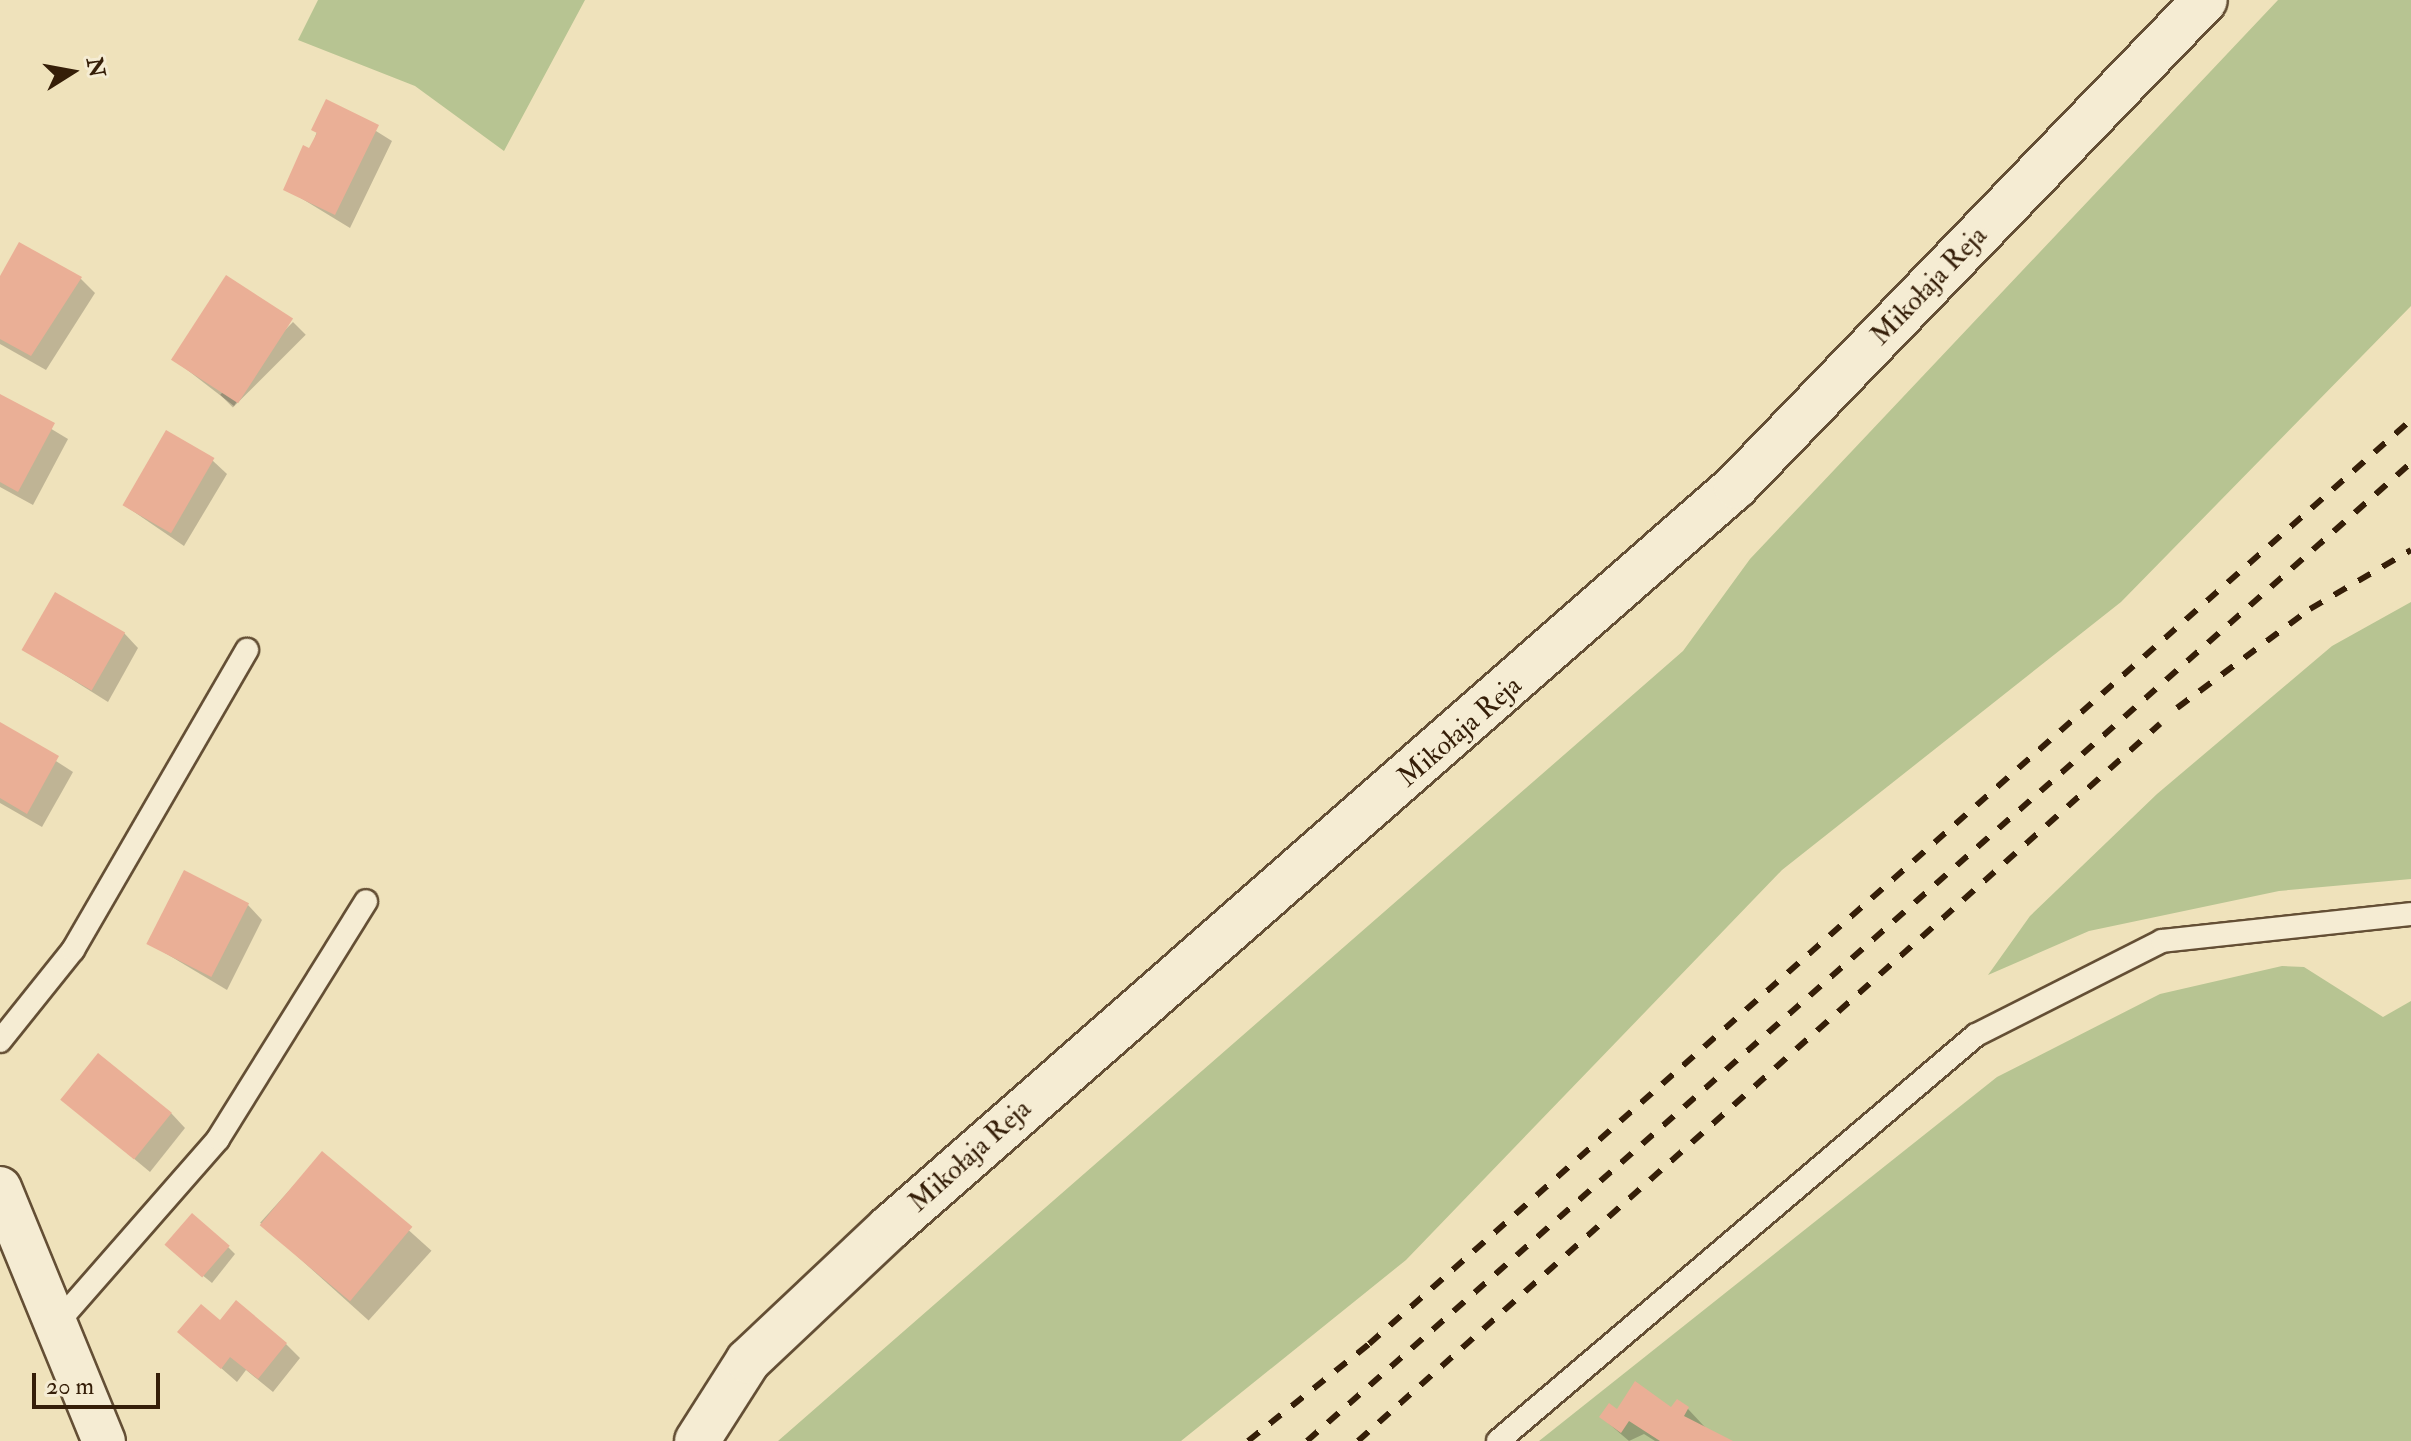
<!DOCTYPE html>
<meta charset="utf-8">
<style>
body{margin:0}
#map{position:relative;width:2411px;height:1441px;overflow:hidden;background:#efe2bb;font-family:"IM FELL Double Pica",serif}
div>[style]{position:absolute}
.green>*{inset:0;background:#b7c492}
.shadow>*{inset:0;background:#0003;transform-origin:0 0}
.building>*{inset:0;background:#eaaf96;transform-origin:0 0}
.roads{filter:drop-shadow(2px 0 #644f35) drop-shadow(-2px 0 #644f35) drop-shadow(0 2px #644f35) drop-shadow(0 -2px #644f35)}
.service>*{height:22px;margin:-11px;padding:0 11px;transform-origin:11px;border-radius:11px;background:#f5ecd3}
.minor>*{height:42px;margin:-21px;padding:0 21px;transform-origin:21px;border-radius:21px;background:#f5ecd3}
.tertiary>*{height:44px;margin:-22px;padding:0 22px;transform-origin:22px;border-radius:22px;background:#f5ecd3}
.rail>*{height:6px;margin-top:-3px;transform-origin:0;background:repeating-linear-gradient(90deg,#351e08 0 14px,transparent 0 28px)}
span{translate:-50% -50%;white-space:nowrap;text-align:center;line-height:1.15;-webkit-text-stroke:6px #f5ecd3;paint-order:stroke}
.street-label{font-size:28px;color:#351e08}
.north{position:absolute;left:32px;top:32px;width:80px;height:80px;-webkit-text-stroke:6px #f5ecd3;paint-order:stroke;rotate:79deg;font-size:22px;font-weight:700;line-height:32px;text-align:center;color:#351e08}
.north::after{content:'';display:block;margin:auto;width:28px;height:36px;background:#351e08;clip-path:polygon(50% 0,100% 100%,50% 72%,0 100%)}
.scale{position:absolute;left:32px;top:1373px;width:128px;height:36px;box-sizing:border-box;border:4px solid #351e08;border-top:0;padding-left:10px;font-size:24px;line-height:28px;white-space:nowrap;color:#351e08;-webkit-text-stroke:6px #f5ecd3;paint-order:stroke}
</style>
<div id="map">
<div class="green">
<div style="clip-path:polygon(318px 0,585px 0,504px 151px,415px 86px,298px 40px)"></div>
<div style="clip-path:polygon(2278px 0,2411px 0,2411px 306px,2121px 602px,1782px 870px,1406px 1260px,1181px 1441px,778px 1441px,1683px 651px,1750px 559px)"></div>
<div style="clip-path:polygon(2411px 602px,2411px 879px,2279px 891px,2089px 931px,1988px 975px,2030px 916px,2157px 794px,2332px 646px)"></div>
<div style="clip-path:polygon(2282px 966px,2304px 967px,2383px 1017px,2411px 1001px,2411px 1441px,1539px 1441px,1997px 1077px,2160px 994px)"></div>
</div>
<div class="shadow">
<div style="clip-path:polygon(328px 101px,392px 141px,350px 228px,286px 189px,310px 151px)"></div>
<div style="clip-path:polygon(81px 279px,95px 293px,46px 370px,0 344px,0 280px)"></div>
<div style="clip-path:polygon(289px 320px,234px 406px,177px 362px)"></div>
<div style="left:293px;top:322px;width:18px;height:103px;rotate:45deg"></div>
<div style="clip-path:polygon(0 398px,68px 439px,33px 505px,0 487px)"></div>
<div style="clip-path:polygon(212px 460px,227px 474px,184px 546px,124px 505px)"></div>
<div style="clip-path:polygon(124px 633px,138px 648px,108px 702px,25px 650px)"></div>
<div style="clip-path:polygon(0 725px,73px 772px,42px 827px,0 803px)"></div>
<div style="clip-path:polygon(248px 905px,262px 920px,227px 990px,150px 944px)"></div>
<div style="clip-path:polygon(63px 1100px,171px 1113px,185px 1128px,150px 1172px)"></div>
<div style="left:323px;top:1153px;width:146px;height:94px;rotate:42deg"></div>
<div style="clip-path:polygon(228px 1247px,235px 1254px,212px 1283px,174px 1252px)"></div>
<div style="clip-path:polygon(221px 1323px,286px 1344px,300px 1358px,273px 1392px,246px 1370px,237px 1382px,180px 1332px)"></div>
<div style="clip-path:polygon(1688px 1409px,1718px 1441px,1655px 1441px,1644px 1434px,1629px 1441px,1601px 1417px)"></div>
</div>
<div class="building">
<div style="clip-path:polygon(326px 99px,379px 125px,335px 215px,283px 190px,303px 145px,309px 148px,317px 133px,311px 130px)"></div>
<div style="clip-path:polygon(19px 242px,82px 277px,31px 356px,0 339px,0 276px)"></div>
<div style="left:226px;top:275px;width:80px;height:101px;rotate:33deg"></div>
<div style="clip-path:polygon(0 394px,55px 423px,18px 492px,0 482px)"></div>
<div style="left:166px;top:430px;width:56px;height:87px;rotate:30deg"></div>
<div style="left:55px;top:592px;width:81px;height:67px;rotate:30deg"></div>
<div style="clip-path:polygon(0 722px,59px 756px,27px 814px,0 798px)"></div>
<div style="left:184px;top:870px;width:73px;height:83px;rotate:27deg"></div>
<div style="left:98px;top:1053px;width:95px;height:60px;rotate:39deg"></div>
<div style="left:322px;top:1151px;width:118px;height:97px;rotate:40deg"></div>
<div style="left:192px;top:1213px;width:50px;height:42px;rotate:41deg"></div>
<div style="clip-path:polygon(236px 1300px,287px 1343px,258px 1379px,230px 1357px,221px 1369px,177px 1332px,201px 1304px,220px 1320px)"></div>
<div style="clip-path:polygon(1635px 1381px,1671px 1407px,1677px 1399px,1689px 1407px,1684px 1416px,1733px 1441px,1660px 1441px,1629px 1421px,1621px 1433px,1599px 1417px,1609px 1403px,1617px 1409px)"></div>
</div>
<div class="roads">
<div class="service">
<div style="left:0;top:1041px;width:117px;rotate:-51.3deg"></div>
<div style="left:73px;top:950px;width:347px;rotate:-59.9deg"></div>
<div style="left:58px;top:1322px;width:243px;rotate:-48.8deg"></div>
<div style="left:218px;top:1139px;width:280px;rotate:-58.1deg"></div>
<div style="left:1498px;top:1441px;width:627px;rotate:-40.34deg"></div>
<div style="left:1976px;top:1035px;width:208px;rotate:-26.8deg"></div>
<div style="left:2162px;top:941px;width:250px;rotate:-6.2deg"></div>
</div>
<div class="minor">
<div style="left:0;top:1188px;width:274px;rotate:67.7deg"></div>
</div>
<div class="tertiary">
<div style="left:697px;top:1441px;width:95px;rotate:-57.5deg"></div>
<div style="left:748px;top:1361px;width:194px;rotate:-43.3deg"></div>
<div style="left:889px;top:1228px;width:1126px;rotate:-41.22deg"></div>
<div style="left:1736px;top:486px;width:675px;rotate:-46.02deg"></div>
</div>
</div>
<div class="rail">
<div style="left:2177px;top:708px;width:166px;rotate:-36.7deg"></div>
<div style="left:2310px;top:609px;width:117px;rotate:-30.3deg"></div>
<div style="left:1248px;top:1441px;width:155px;rotate:-38.7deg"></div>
<div style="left:1369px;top:1344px;width:1393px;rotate:-41.57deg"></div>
<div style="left:1307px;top:1441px;width:1475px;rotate:-41.54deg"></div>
<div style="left:1358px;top:1441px;width:1076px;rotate:-41.8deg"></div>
</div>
<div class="street-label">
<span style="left:1929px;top:286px;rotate:-46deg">Mikołaja Reja</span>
<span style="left:1460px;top:732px;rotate:-41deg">Mikołaja Reja</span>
<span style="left:970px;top:1156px;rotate:-42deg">Mikołaja Reja</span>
</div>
<div class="north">N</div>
<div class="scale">20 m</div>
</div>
